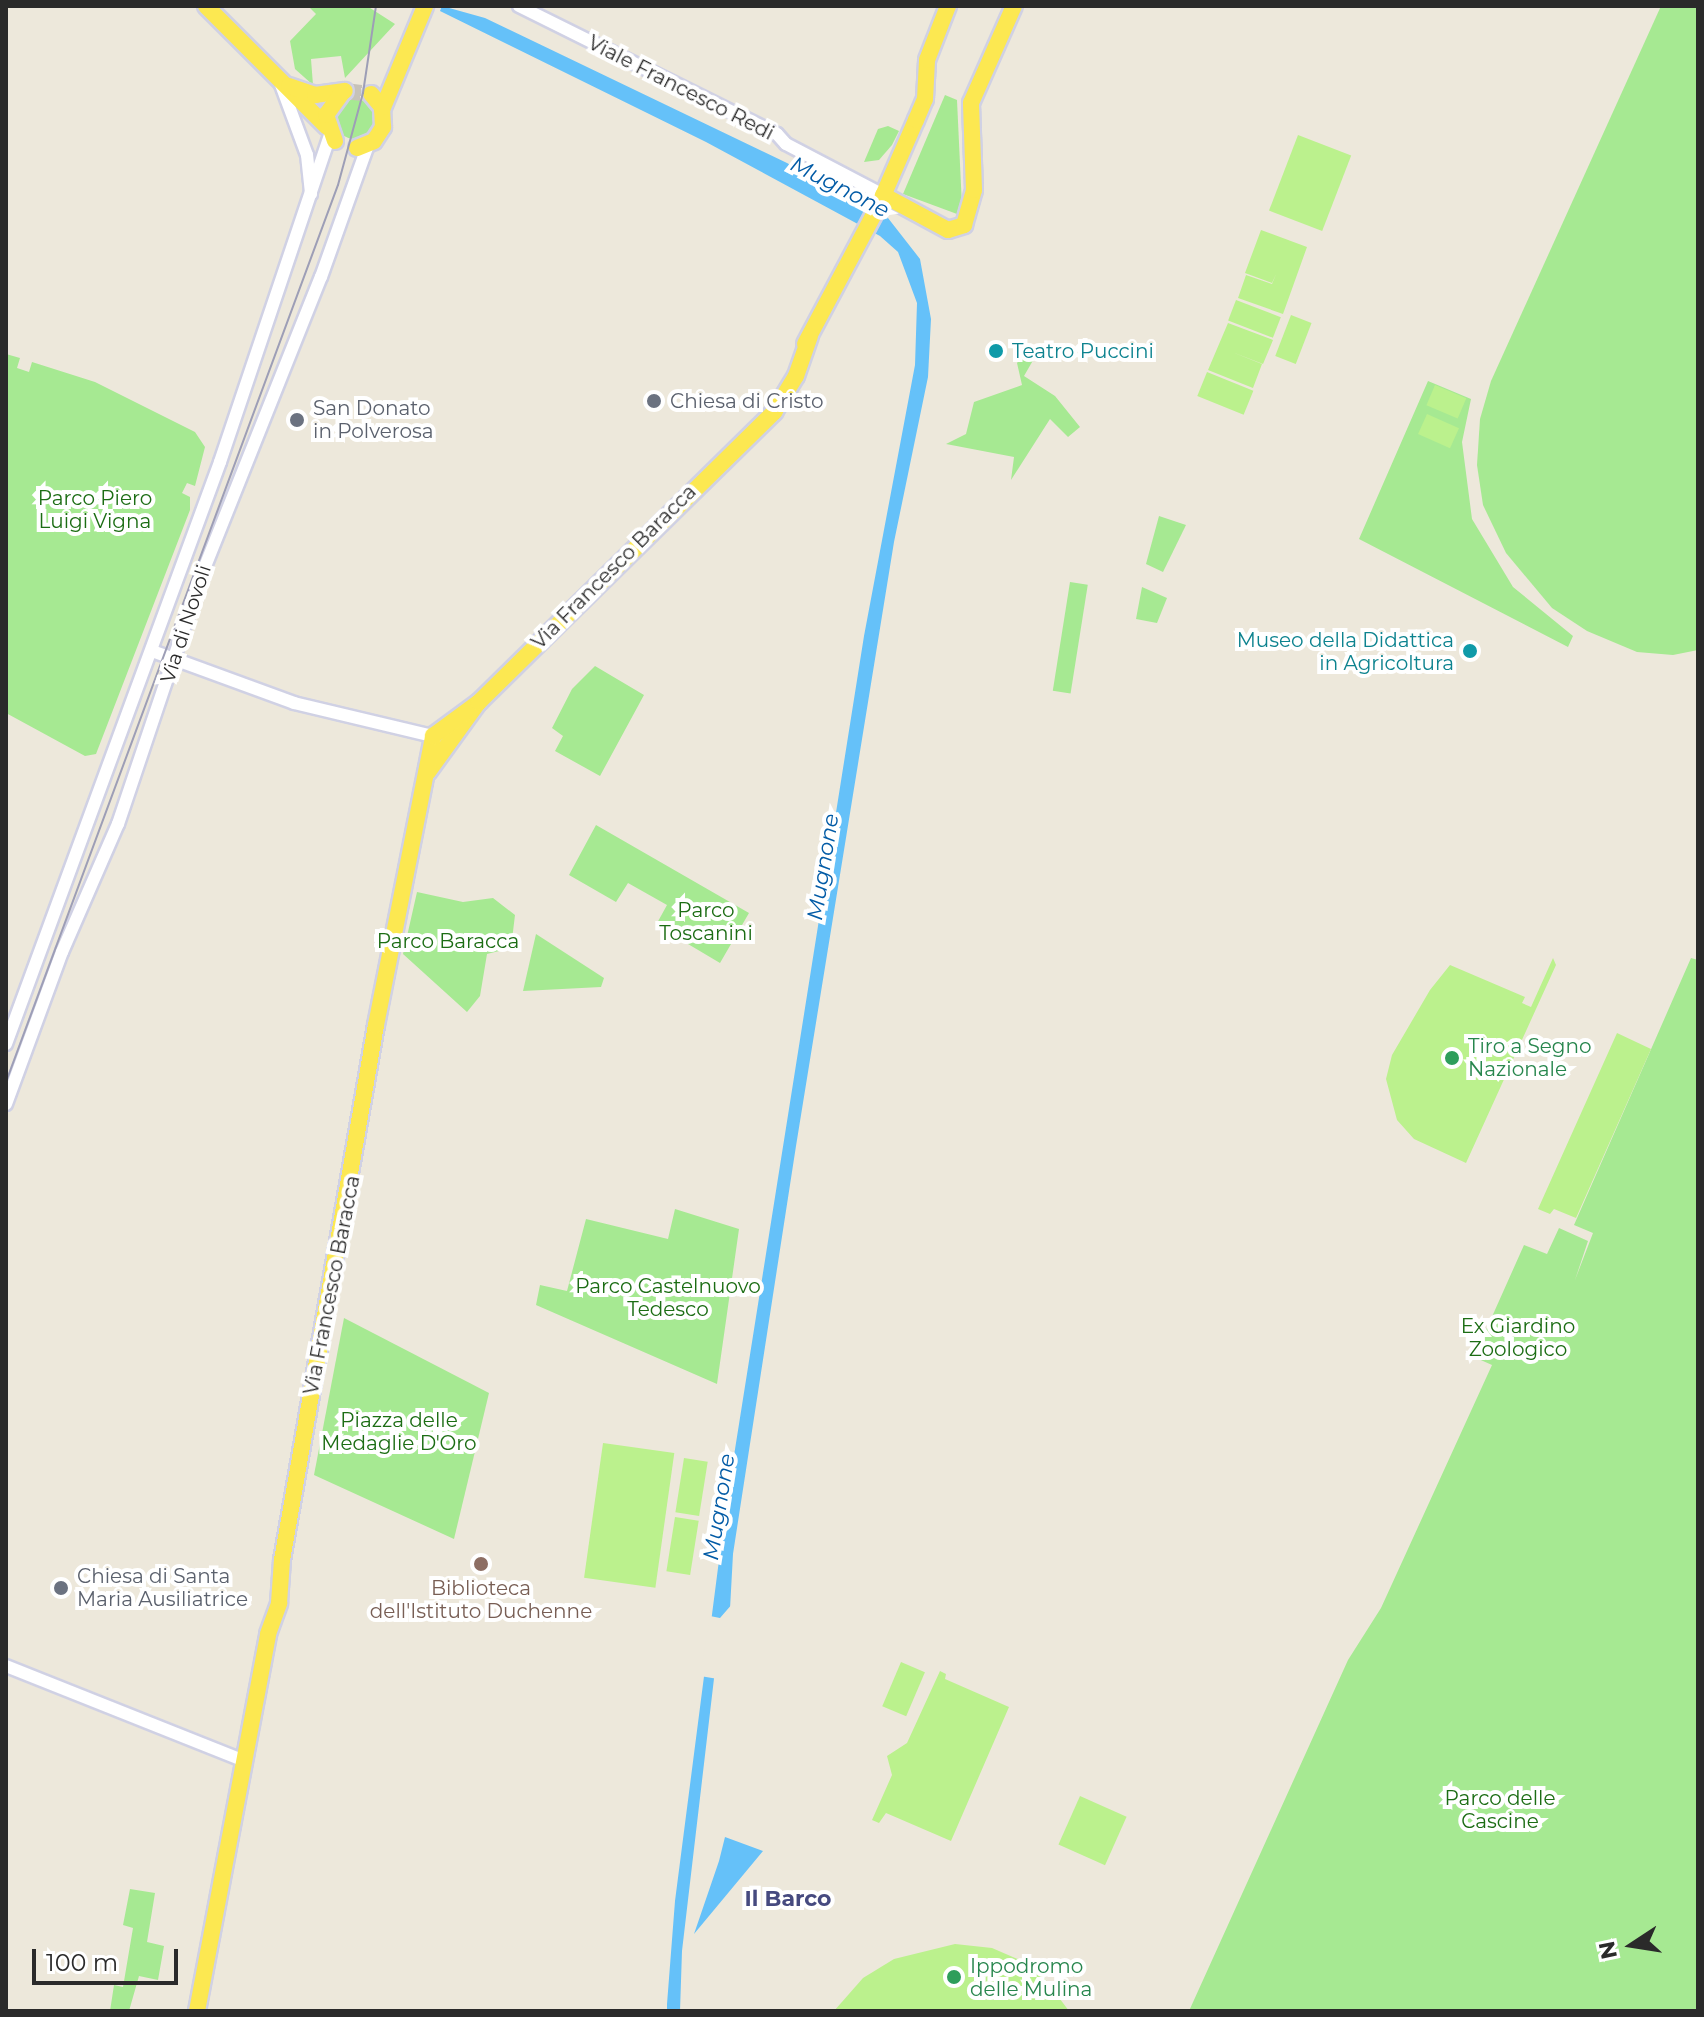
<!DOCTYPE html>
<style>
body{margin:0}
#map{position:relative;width:1704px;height:2017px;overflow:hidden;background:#ede8db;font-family:Montserrat,sans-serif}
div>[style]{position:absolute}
.green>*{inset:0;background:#a6e992;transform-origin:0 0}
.round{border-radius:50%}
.pitch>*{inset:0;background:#bbf18d;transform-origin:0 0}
.water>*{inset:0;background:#65c1f9}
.pier>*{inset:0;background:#ede8db}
.primary-tunnel>*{height:16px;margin-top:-8px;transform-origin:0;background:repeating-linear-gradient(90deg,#c6c2b8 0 16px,transparent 0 24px)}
.roads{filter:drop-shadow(2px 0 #d0d1e4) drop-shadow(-2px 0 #d0d1e4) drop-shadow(0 2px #d0d1e4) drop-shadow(0 -2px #d0d1e4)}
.tertiary>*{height:12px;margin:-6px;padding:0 6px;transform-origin:6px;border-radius:6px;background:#fff}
.primary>*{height:16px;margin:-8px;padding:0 8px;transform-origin:8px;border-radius:8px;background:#fce851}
.tram>*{height:2px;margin:-1px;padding:0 1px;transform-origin:1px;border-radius:1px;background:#9d9eb6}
.dots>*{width:22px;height:22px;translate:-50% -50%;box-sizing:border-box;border:4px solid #fff;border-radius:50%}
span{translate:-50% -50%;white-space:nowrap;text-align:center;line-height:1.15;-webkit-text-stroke:8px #fff;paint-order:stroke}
.street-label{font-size:20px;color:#2a2a2a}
.culture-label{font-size:20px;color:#0d838f}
.left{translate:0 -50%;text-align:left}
.right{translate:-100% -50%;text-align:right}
.worship-label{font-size:20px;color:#5b616d}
.park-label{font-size:20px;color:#1c6d14}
.leisure-label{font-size:20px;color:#27864d}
.education-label{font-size:20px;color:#785e54}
.water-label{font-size:22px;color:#025ba6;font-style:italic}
.neighbourhood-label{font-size:22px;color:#464a7f;font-weight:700}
.frame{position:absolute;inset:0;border:8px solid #2a2a2a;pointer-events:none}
.north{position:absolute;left:1592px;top:1905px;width:80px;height:80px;-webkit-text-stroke:6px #fff;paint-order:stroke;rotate:258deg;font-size:22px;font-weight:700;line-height:32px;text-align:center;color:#2a2a2a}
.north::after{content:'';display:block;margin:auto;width:28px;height:36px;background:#2a2a2a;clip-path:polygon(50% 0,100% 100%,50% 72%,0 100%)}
.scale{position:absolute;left:32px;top:1949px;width:146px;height:36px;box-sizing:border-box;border:4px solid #2a2a2a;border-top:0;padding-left:10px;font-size:24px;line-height:28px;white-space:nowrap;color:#2a2a2a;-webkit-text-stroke:6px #fff;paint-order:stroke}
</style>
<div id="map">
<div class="green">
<div style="clip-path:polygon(308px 6px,367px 6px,395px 24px,345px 78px,341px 56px,311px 59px,313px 85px,295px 69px,290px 41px,316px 14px)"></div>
<div style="clip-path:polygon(1661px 6px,1698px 6px,1698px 650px,1673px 655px,1637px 652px,1587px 631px,1552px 608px,1506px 553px,1483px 505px,1477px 465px,1480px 419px,1491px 381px)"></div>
<div style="clip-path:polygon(945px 95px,957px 100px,962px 207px,957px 214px,903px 194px)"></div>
<div class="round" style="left:335px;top:99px;width:40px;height:40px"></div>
<div style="clip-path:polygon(888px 126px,899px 131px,892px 145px,879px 160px,864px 162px,878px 129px)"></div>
<div style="clip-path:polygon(1032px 344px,1039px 350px,1024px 376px,1055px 396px,1080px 427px,1068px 437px,1050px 419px,1011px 480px,1014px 457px,946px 444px,966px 434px,974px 402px,1022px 385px,1017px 363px)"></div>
<div style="clip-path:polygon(6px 354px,20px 358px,17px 368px,29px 372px,32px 362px,95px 382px,195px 432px,205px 447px,195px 486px,187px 483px,182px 493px,190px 497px,190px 510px,96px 754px,85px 756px,6px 713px)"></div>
<div style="clip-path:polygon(1428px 381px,1471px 399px,1462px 442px,1472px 519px,1513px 587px,1573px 636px,1568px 647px,1359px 539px)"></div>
<div style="clip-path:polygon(1159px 516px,1186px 525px,1163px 572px,1146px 564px)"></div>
<div style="left:1070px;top:582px;width:18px;height:110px;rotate:9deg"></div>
<div style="clip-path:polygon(1142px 587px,1167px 598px,1157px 623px,1136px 619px)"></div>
<div style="clip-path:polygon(595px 666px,644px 695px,600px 776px,555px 751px,563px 736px,552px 728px,572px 689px)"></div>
<div style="clip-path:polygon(596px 825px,749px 913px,720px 963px,656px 925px,667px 905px,628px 883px,616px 902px,569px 875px)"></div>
<div style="clip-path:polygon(417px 892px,463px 902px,493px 898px,515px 915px,511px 948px,487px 954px,480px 996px,467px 1012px,403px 954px)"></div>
<div style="clip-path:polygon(536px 934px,604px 978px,601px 987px,523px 991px)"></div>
<div style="clip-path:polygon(1691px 958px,1698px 960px,1698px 2011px,1189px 2011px,1348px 1660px,1381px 1608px,1492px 1365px,1474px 1357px,1524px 1245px,1547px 1254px,1559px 1228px,1588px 1241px,1575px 1280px,1593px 1233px,1574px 1225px)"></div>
<div style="clip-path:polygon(675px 1209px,739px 1229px,717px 1384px,536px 1305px,540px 1285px,567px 1291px,586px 1219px,668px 1239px)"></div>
<div style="clip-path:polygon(344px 1318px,489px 1393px,454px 1539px,314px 1475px)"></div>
<div style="clip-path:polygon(130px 1889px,155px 1893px,147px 1942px,164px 1946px,158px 1980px,139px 1976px,129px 2011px,110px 2011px,114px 1985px,123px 1987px,133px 1928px,123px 1925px)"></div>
</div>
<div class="pitch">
<div style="left:1298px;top:135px;width:57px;height:81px;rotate:21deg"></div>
<div style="clip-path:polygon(1261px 230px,1307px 247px,1283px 314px,1238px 298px,1246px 275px,1272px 284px,1276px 274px,1272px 283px,1245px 273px)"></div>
<div style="left:1236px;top:300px;width:48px;height:22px;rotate:21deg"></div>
<div style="left:1291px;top:315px;width:22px;height:44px;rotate:21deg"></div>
<div style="clip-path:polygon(1228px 323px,1273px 340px,1263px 364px,1232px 352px,1262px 364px,1253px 388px,1208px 370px)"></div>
<div style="left:1207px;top:372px;width:50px;height:26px;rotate:22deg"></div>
<div style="left:1435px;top:385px;width:34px;height:22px;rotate:23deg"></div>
<div style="left:1427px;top:414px;width:35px;height:22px;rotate:24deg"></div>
<div style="clip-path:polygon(1553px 958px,1556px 965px,1466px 1163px,1414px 1139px,1397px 1120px,1386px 1079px,1392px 1055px,1430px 990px,1450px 965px,1525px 997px,1522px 1003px,1531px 1007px)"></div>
<div style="clip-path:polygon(1617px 1033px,1651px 1049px,1576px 1218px,1554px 1209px,1550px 1214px,1538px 1209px)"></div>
<div style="left:603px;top:1443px;width:72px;height:136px;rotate:8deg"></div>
<div style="left:684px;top:1458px;width:24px;height:55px;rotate:9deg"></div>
<div style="left:675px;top:1517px;width:24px;height:55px;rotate:9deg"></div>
<div style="left:901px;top:1662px;width:26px;height:48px;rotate:23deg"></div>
<div style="clip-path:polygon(940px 1671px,946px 1674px,945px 1679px,1009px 1707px,951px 1841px,886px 1813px,879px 1823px,872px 1820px,892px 1775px,887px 1756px,907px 1743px)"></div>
<div style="left:1080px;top:1796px;width:51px;height:53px;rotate:24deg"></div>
<div style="clip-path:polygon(955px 1944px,992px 1948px,1020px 1960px,1042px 1975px,1069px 2011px,834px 2011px,863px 1978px,894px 1959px)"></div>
</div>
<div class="water">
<div style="clip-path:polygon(442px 6px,485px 18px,787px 163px,888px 218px,920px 259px,931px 319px,928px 377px,894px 542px,796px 1146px,733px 1554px,730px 1609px,721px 1619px,682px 1951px,680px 2011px,667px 2011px,667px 2004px,675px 1901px,726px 1506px,864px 636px,915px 365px,917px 303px,898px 252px,880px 236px,706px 142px,440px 11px)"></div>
<div style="clip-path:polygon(725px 1837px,763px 1851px,694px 1934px,719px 1861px)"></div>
</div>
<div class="pier">
<div style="clip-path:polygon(733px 1603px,725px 1621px,718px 1679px,700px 1676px,710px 1616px,720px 1618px)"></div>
</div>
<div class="primary-tunnel">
<div style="left:345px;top:91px;width:26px;rotate:7deg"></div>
</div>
<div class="roads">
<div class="tertiary">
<div style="left:519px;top:6px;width:288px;rotate:26.4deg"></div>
<div style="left:777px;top:134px;width:13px;rotate:48deg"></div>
<div style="left:786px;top:144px;width:110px;rotate:27.7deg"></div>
<div style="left:280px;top:82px;width:78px;rotate:69.7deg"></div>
<div style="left:307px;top:155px;width:39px;rotate:84deg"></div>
<div style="left:152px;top:651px;width:151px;rotate:20.1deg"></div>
<div style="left:294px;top:703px;width:143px;rotate:13.4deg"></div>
<div style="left:6px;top:1044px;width:620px;rotate:-69.81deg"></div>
<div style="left:220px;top:462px;width:345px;rotate:-71.4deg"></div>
<div style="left:6px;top:1104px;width:162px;rotate:-69.8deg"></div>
<div style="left:62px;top:952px;width:140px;rotate:-66.4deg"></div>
<div style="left:118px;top:824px;width:269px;rotate:-71.4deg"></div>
<div style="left:204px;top:569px;width:315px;rotate:-68.2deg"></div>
<div style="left:321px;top:277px;width:140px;rotate:-70.4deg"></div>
<div style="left:6px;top:1666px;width:257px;rotate:21.7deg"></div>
</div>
<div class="primary">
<div style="left:206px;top:6px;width:171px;rotate:45deg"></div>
<div style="left:289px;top:86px;width:28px;rotate:19deg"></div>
<div style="left:315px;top:95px;width:30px;rotate:-8deg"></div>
<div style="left:382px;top:110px;width:113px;rotate:-67.5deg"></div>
<div style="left:335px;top:141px;width:28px;rotate:-109deg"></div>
<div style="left:326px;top:115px;width:29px;rotate:-54deg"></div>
<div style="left:357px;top:148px;width:18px;rotate:-22deg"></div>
<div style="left:374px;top:141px;width:17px;rotate:-57deg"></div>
<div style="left:383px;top:127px;width:20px;rotate:-93deg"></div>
<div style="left:382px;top:107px;width:17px;rotate:-130deg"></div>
<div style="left:883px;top:195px;width:74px;rotate:28.3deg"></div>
<div style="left:948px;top:230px;width:17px;rotate:-17deg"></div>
<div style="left:964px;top:225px;width:36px;rotate:-74deg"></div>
<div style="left:974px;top:190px;width:87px;rotate:-92deg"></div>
<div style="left:971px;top:103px;width:106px;rotate:-66.1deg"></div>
<div style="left:805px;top:344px;width:157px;rotate:-62deg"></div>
<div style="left:879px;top:205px;width:93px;rotate:-66.5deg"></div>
<div style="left:916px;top:120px;width:23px;rotate:-67deg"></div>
<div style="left:925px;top:99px;width:39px;rotate:-87deg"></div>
<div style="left:927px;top:60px;width:58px;rotate:-68.7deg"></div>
<div style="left:428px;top:772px;width:85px;rotate:-54.1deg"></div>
<div style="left:197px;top:2011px;width:384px;rotate:-79.3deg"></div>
<div style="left:268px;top:1634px;width:33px;rotate:-70deg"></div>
<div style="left:279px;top:1603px;width:43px;rotate:-86deg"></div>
<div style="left:282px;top:1560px;width:543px;rotate:-80.03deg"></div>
<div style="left:376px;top:1025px;width:295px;rotate:-78.8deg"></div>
<div style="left:433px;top:736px;width:57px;rotate:-36.5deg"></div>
<div style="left:479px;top:702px;width:414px;rotate:-44.5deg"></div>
<div style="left:774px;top:412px;width:42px;rotate:-58.6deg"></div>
<div style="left:796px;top:376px;width:42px;rotate:-70.7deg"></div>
</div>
</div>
<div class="tram">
<div style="left:6px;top:1082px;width:956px;rotate:-69.69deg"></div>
<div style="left:338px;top:185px;width:95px;rotate:-74.8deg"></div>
<div style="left:363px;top:93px;width:88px;rotate:-81.5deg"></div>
</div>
<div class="dots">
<div style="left:996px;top:351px;background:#0f9aa8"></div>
<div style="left:654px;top:401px;background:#6b7280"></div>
<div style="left:297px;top:420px;background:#6b7280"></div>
<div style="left:1470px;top:651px;background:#0f9aa8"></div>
<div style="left:1452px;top:1058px;background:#2e9e5b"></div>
<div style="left:481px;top:1564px;background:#8d6e63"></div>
<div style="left:61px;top:1588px;background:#6b7280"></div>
<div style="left:954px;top:1977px;background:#2e9e5b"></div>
</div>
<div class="street-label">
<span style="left:681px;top:88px;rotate:27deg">Viale Francesco Redi</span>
<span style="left:614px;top:567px;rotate:-45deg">Via Francesco Baracca</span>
<span style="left:186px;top:624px;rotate:-72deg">Via di Novoli</span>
<span style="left:332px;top:1285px;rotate:-79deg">Via Francesco Baracca</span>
</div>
<div class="culture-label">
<span class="left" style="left:1012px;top:351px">Teatro Puccini</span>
<span class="right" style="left:1454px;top:652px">Museo della Didattica<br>in Agricoltura</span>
</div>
<div class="worship-label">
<span class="left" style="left:670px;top:401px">Chiesa di Cristo</span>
<span class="left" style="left:313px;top:420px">San Donato<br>in Polverosa</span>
<span class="left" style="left:77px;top:1588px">Chiesa di Santa<br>Maria Ausiliatrice</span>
</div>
<div class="park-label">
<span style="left:95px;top:510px">Parco Piero<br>Luigi Vigna</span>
<span style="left:706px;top:922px">Parco<br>Toscanini</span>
<span style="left:448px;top:941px">Parco Baracca</span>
<span style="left:668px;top:1298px">Parco Castelnuovo<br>Tedesco</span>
<span style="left:1518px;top:1338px">Ex Giardino<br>Zoologico</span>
<span style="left:399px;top:1432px">Piazza delle<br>Medaglie D'Oro</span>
<span style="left:1500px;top:1810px">Parco delle<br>Cascine</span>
</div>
<div class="leisure-label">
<span class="left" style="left:1468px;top:1058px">Tiro a Segno<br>Nazionale</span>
<span class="left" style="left:970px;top:1978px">Ippodromo<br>delle Mulina</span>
</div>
<div class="education-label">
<span style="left:481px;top:1600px">Biblioteca<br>dell'Istituto Duchenne</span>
</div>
<div class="water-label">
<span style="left:840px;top:187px;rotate:27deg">Mugnone</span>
<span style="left:823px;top:867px;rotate:-81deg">Mugnone</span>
<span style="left:719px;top:1507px;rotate:-81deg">Mugnone</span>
</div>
<div class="neighbourhood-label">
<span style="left:788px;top:1899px">Il Barco</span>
</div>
<div class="frame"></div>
<div class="north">N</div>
<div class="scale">100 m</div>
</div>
